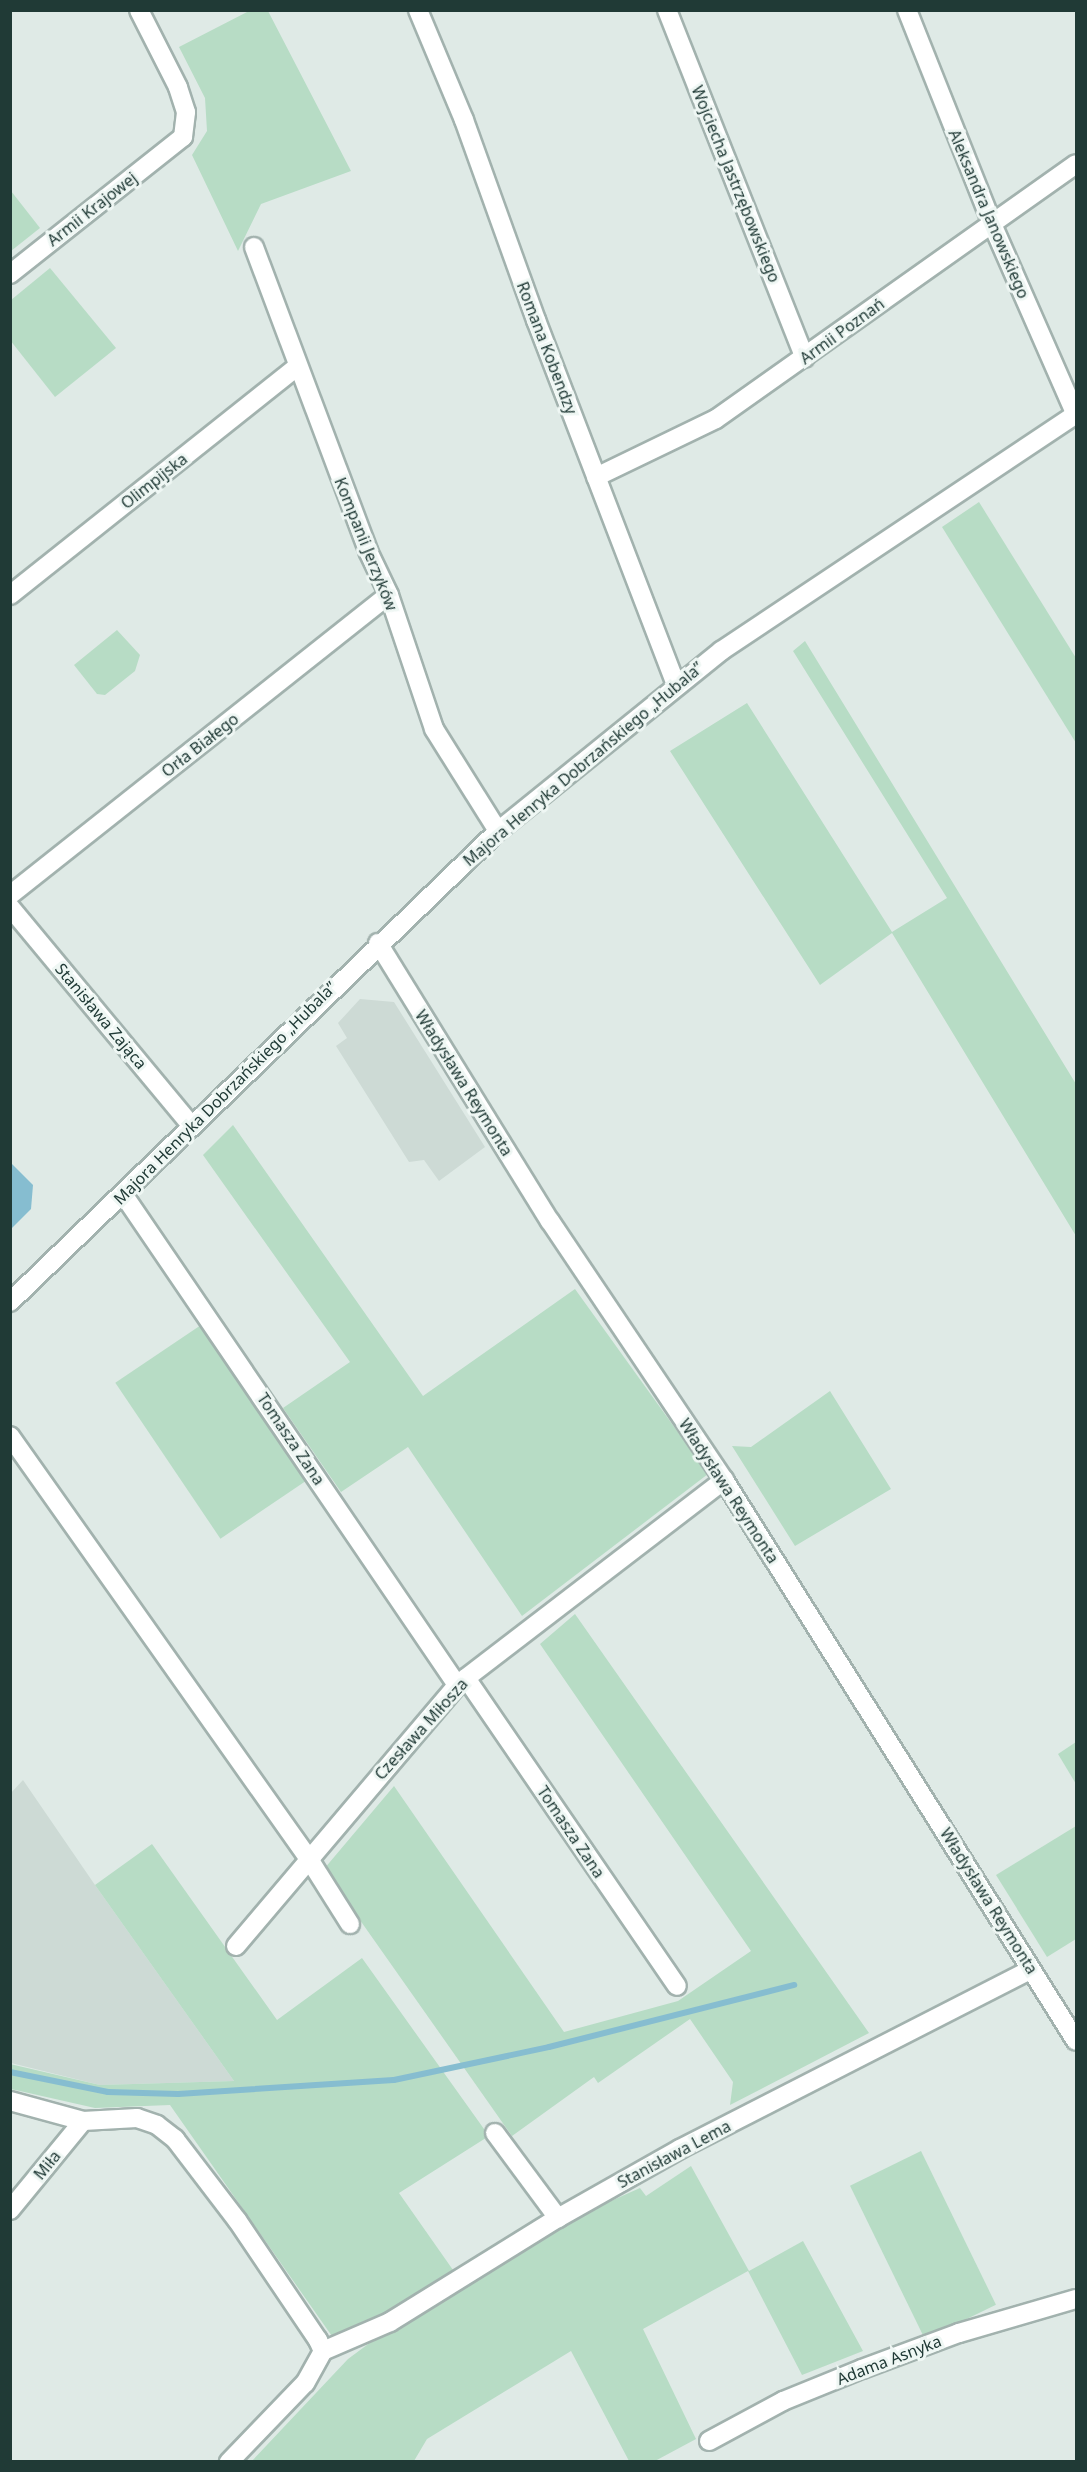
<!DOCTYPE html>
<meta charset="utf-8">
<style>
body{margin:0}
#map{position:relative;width:1087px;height:2472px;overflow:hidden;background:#dfeae6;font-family:"Noto Sans",sans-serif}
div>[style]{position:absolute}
.built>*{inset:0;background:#cddad5}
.green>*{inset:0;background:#b7dcc5;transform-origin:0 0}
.water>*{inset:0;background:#86bdd0}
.stream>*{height:6px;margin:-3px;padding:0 3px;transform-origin:3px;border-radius:3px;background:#86bdd0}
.roads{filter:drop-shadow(2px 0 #a2b2ae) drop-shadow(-2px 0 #a2b2ae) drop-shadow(0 2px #a2b2ae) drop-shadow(0 -2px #a2b2ae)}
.minor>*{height:18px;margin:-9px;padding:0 9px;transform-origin:9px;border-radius:9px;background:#fff}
span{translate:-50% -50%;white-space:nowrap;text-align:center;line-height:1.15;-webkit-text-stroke:6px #eff7f4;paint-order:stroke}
.street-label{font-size:16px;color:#203a36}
.frame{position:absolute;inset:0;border:12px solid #203a36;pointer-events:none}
</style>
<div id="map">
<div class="built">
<div style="clip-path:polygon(360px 999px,394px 1002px,485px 1147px,439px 1181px,424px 1160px,409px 1162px,336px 1046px,347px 1038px,338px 1023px)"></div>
<div style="clip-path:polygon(23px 1780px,95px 1885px,234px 2081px,100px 2085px,11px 2063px,10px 1794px)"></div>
</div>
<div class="green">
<div style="clip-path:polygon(249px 11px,268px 11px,351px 171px,261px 204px,238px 251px,192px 155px,207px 131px,205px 98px,179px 47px)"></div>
<div style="clip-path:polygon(11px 191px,40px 228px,11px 251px,10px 251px)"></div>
<div style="clip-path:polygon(50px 268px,116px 348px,55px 397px,10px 340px,11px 300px)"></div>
<div style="clip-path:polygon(979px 502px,1076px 658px,1076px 743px,942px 527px)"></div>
<div style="clip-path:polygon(117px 630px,140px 655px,135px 671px,105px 695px,97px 694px,74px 665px)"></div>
<div style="clip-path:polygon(805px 641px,1076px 1084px,1076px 1236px,892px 933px,820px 985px,670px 751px,747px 703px,892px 932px,947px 898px,793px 651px)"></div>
<div style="clip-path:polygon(233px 1125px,423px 1396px,575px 1289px,708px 1474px,522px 1616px,408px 1447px,341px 1492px,283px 1408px,350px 1362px,203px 1155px)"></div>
<div style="left:204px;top:1323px;width:188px;height:107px;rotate:56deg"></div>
<div style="clip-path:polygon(830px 1391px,891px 1489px,795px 1546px,732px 1446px,751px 1447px)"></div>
<div style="clip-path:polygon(575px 1614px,869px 2033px,730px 2105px,733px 2082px,690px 2019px,598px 2083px,594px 2077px,512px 2136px,324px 1869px,394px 1786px,564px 2032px,678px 2001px,751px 1951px,540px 1644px)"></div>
<div style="clip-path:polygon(1076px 1742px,1076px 1784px,1058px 1754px)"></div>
<div style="clip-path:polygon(1076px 1826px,1076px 1939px,1047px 1957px,996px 1875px)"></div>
<div style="clip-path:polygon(152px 1844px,277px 2020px,362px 1958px,489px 2136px,399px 2193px,453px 2270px,380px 2318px,334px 2339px,170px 2105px,95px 2108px,11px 2089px,10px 2064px,100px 2085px,234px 2081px,95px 1885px)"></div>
<div style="left:921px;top:2151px;width:171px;height:79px;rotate:64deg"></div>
<div style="clip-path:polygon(691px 2166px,749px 2271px,803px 2241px,863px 2351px,802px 2375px,748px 2271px,643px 2329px,696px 2439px,655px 2461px,629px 2461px,571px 2351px,427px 2439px,414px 2461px,251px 2462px,348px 2359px,398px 2322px,584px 2213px,640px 2188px,646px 2196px)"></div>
</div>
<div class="water">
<div style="clip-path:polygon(11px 1163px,33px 1185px,31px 1209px,11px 1229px)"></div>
</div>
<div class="stream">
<div style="left:10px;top:2072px;width:100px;rotate:11.5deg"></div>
<div style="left:108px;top:2092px;width:70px;rotate:1.6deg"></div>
<div style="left:178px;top:2094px;width:216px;rotate:-3.7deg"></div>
<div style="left:394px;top:2080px;width:158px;rotate:-12deg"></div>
<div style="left:549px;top:2047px;width:253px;rotate:-14.2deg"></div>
</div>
<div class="roads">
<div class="minor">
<div style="left:418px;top:10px;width:119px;rotate:67.3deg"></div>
<div style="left:464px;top:120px;width:213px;rotate:70.2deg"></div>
<div style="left:536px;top:320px;width:391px;rotate:69deg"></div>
<div style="left:667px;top:10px;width:374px;rotate:68.4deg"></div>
<div style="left:907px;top:10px;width:232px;rotate:68.3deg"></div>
<div style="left:993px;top:226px;width:206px;rotate:66.3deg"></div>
<div style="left:254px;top:247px;width:325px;rotate:69.4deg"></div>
<div style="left:368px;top:551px;width:49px;rotate:64.5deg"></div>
<div style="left:389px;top:595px;width:141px;rotate:71.4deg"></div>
<div style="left:434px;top:729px;width:120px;rotate:57.9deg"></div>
<div style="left:10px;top:274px;width:221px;rotate:-38.4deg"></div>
<div style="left:183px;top:137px;width:25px;rotate:-83deg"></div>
<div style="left:186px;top:112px;width:26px;rotate:-108deg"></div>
<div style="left:178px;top:87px;width:86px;rotate:-116.9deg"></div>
<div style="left:596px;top:477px;width:133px;rotate:-25.8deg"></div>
<div style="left:716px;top:419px;width:441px;rotate:-35.3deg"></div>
<div style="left:10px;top:595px;width:367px;rotate:-38.5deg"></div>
<div style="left:10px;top:895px;width:483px;rotate:-38.4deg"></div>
<div style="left:10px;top:907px;width:285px;rotate:50.3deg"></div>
<div style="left:378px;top:943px;width:327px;rotate:58.3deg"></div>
<div style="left:550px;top:1221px;width:312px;rotate:56.1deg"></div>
<div style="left:724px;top:1480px;width:662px;rotate:57.89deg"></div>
<div style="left:123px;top:1194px;width:594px;rotate:55.77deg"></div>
<div style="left:10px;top:1302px;width:678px;rotate:-43.98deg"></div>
<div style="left:498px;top:831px;width:287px;rotate:-38.9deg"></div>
<div style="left:721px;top:651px;width:427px;rotate:-33.7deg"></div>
<div style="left:10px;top:1436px;width:518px;rotate:54.75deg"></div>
<div style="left:309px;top:1859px;width:77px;rotate:57.8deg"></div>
<div style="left:466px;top:1678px;width:373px;rotate:55.6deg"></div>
<div style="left:236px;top:1946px;width:342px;rotate:-49.7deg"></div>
<div style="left:457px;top:1685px;width:337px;rotate:-37.5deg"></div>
<div style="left:10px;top:2101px;width:76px;rotate:15.3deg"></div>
<div style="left:83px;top:2121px;width:54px;rotate:-3.2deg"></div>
<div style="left:137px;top:2118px;width:21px;rotate:19deg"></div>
<div style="left:157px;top:2125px;width:23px;rotate:38deg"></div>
<div style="left:175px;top:2139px;width:102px;rotate:52.6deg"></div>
<div style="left:237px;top:2220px;width:145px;rotate:56deg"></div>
<div style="left:318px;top:2340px;width:12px;rotate:66deg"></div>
<div style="left:323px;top:2351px;width:37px;rotate:119deg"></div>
<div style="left:305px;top:2383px;width:110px;rotate:133.9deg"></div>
<div style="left:495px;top:2133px;width:106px;rotate:53.5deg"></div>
<div style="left:10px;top:2210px;width:115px;rotate:-50.6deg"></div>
<div style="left:323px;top:2351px;width:73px;rotate:-23.4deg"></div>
<div style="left:390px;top:2322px;width:198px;rotate:-31.8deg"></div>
<div style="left:558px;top:2218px;width:140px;rotate:-29.5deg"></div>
<div style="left:680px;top:2149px;width:394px;rotate:-27.1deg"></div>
<div style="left:709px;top:2441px;width:84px;rotate:-28.4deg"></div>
<div style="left:783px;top:2401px;width:85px;rotate:-22.1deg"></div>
<div style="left:862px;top:2369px;width:103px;rotate:-20.4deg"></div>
<div style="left:959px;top:2333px;width:122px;rotate:-16.2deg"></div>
</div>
</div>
<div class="street-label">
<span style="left:736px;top:184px;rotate:68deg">Wojciecha Jastrzębowskiego</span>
<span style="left:92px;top:209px;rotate:-38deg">Armii Krajowej</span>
<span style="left:989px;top:214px;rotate:67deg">Aleksandra Janowskiego</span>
<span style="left:842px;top:331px;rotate:-36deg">Armii Poznań</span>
<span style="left:547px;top:348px;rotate:69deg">Romana Kobendzy</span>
<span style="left:154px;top:481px;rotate:-38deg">Olimpijska</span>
<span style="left:366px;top:544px;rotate:68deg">Kompanii Jerzyków</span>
<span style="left:200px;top:745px;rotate:-38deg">Orła Białego</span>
<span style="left:583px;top:764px;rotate:-40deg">Majora Henryka Dobrzańskiego „Hubala”</span>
<span style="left:101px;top:1016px;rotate:50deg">Stanisława Zająca</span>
<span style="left:464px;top:1083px;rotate:58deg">Władysława Reymonta</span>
<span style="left:225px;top:1093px;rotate:-45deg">Majora Henryka Dobrzańskiego „Hubala”</span>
<span style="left:291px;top:1439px;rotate:56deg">Tomasza Zana</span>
<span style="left:729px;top:1491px;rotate:57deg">Władysława Reymonta</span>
<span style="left:421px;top:1729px;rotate:-48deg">Czesława Miłosza</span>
<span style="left:571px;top:1832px;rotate:56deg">Tomasza Zana</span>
<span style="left:989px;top:1901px;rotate:58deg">Władysława Reymonta</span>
<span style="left:674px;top:2154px;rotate:-28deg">Stanisława Lema</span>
<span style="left:47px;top:2165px;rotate:-51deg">Miła</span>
<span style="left:889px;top:2360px;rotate:-21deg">Adama Asnyka</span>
</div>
<div class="frame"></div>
</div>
